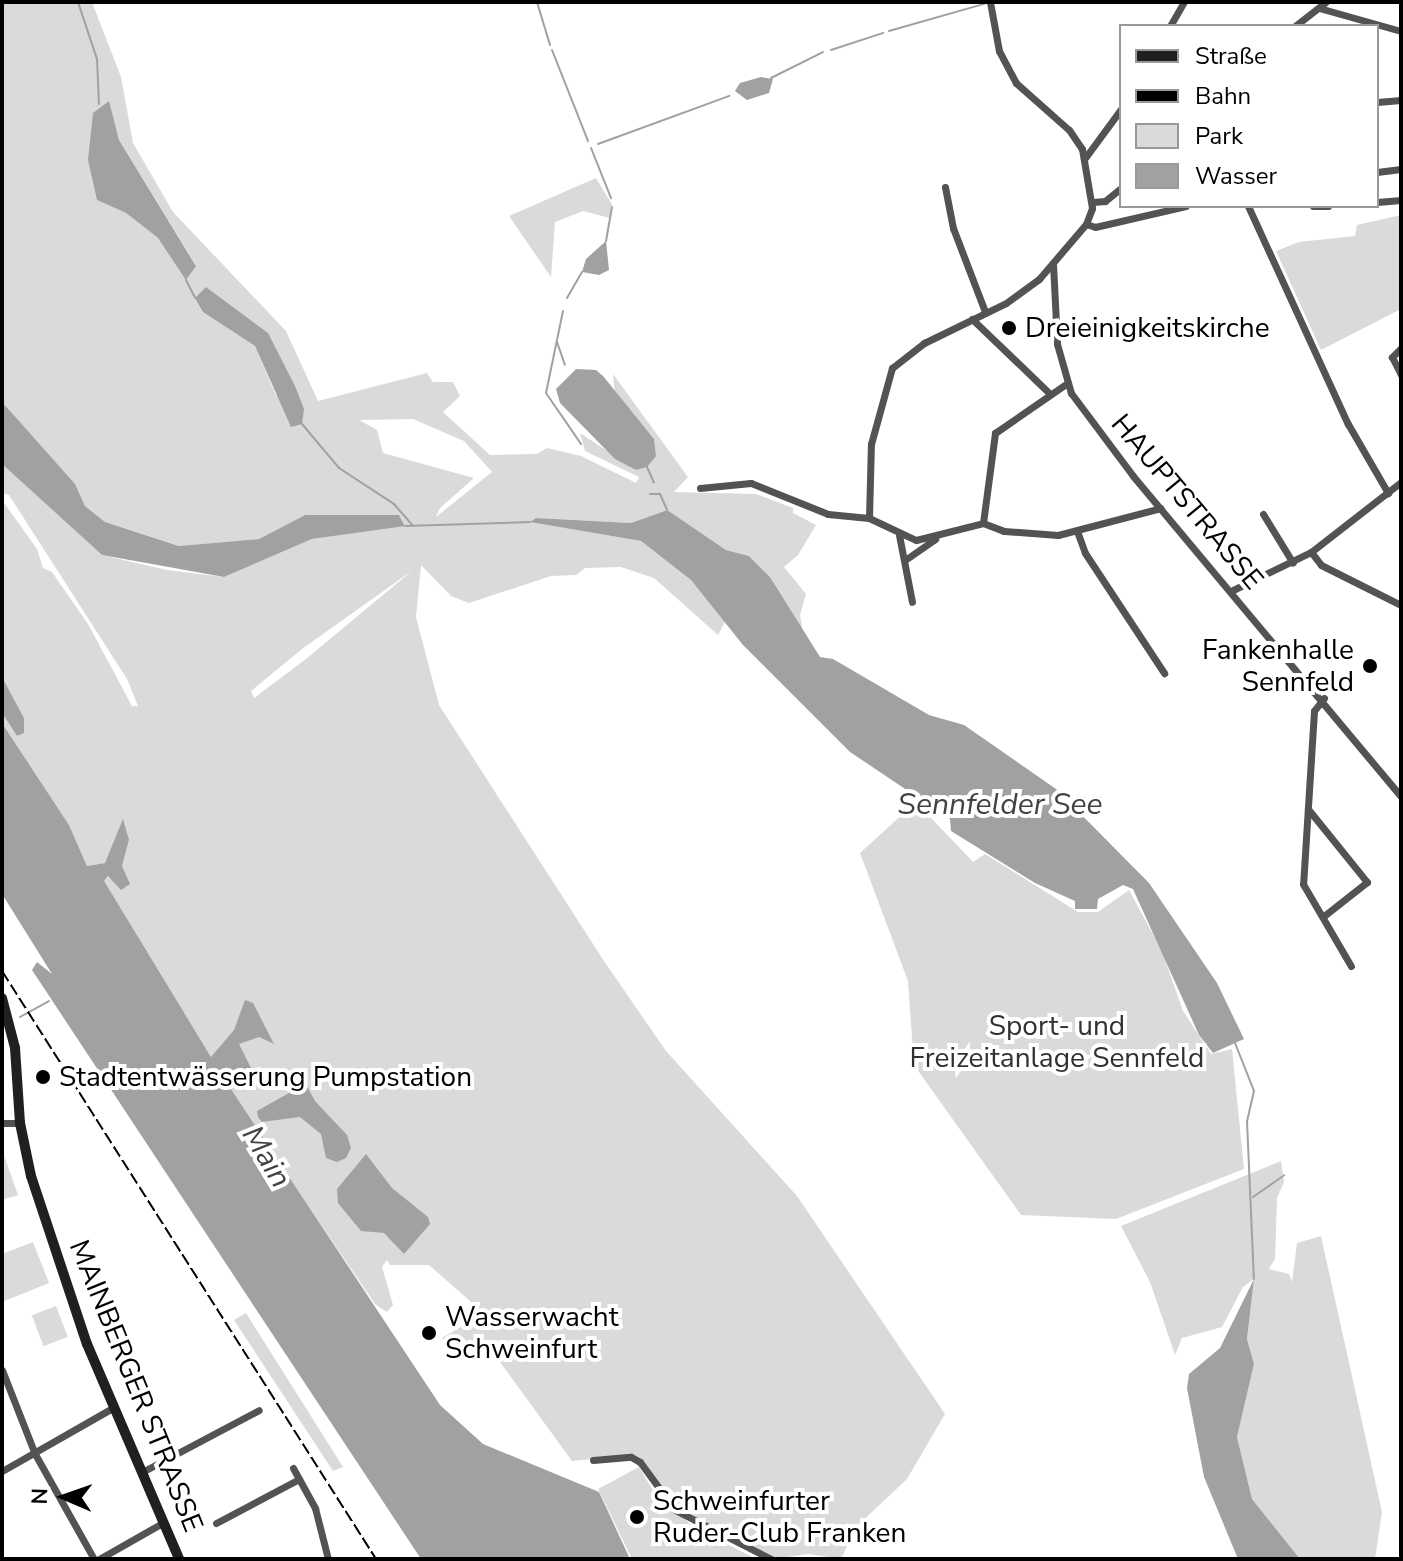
<!DOCTYPE html>
<meta charset="utf-8">
<style>
body{margin:0}
#map{position:relative;width:1403px;height:1561px;overflow:hidden;background:#fff;font-family:"Nunito Sans",sans-serif}
div>[style]{position:absolute}
.green>*{inset:0;background:#dadada;transform-origin:0 0}
.water>*{inset:0;background:#a1a1a1}
.stream>*{height:2px;margin:-1px;padding:0 1px;transform-origin:1px;border-radius:1px;background:#a1a1a1}
.minor>*{height:7px;margin:-3.5px;padding:0 3.5px;transform-origin:3.5px;border-radius:3.5px;background:#535353}
.secondary>*{height:10px;margin:-5px;padding:0 5px;transform-origin:5px;border-radius:5px;background:#202020}
.rail>*{height:2px;margin-top:-1px;transform-origin:0;background:repeating-linear-gradient(90deg,#000 0 12px,transparent 0 16px)}
.dots>*{width:22px;height:22px;translate:-50% -50%;box-sizing:border-box;border:4px solid #fff;border-radius:50%}
span{translate:-50% -50%;white-space:nowrap;text-align:center;line-height:1.15;-webkit-text-stroke:8px #fff;paint-order:stroke}
.poi-label{font-size:28px;color:#000}
.left{translate:0 -50%;text-align:left}
.right{translate:-100% -50%;text-align:right}
.street-label{font-size:28px;color:#000}
.park-label{font-size:28px;color:#313131}
.water-label{font-size:30px;color:#424242;font-style:italic}
.frame{position:absolute;inset:0;border:4px solid #000;pointer-events:none}
.legend{position:absolute;left:1119px;top:24px;width:260px;height:184px;box-sizing:border-box;background:#fff;border:2px solid #999;margin:0;padding:10px 14px;list-style:none;font-size:24px;color:#000}
.legend li{display:flex;align-items:center;gap:16px;height:40px}
.legend b{width:40px;border:2px solid #999}
.north{position:absolute;left:24px;top:1457px;width:80px;height:80px;-webkit-text-stroke:6px #fff;paint-order:stroke;rotate:272deg;font-size:22px;font-weight:700;line-height:32px;text-align:center;color:#000}
.north::after{content:'';display:block;margin:auto;width:28px;height:36px;background:#000;clip-path:polygon(50% 0,100% 100%,50% 72%,0 100%)}
</style>
<div id="map">
<div class="green">
<div style="clip-path:polygon(evenodd,2px 2px,92px 2px,121px 77px,133px 143px,173px 212px,286px 331px,318px 401px,427px 373px,433px 382px,453px 382px,460px 396px,443px 412px,490px 455px,537px 454px,547px 448px,581px 456px,636px 483px,639px 477px,585px 451px,580px 433px,636px 470px,656px 456px,654px 439px,615px 394px,613px 374px,688px 477px,674px 492px,756px 494px,793px 508px,793px 513px,816px 525px,798px 555px,784px 567px,806px 594px,800px 615px,803px 632px,770px 577px,749px 556px,726px 550px,666px 510px,631px 523px,536px 518px,531px 522px,641px 541px,691px 580px,725px 622px,718px 635px,654px 578px,621px 567px,585px 568px,576px 575px,551px 576px,469px 603px,451px 596px,421px 565px,416px 617px,439px 705px,604px 961px,666px 1051px,797px 1196px,945px 1414px,907px 1479px,856px 1527px,841px 1559px,809px 1554px,771px 1559px,675px 1510px,640px 1462px,613px 1457px,572px 1461px,489px 1347px,453px 1349px,442px 1338px,476px 1318px,478px 1308px,429px 1265px,390px 1265px,387px 1260px,382px 1267px,393px 1305px,387px 1312px,375px 1304px,246px 1114px,103px 881px,122px 866px,129px 840px,113px 846px,105px 863px,87px 866px,69px 825px,2px 723px,2px 713px,17px 736px,24px 733px,24px 718px,2px 677px,2px 500px,37px 549px,43px 568px,52px 572px,88px 624px,132px 706px,138px 706px,127px 679px,9px 495px,2px 493px,2px 464px,102px 555px,167px 570px,224px 577px,312px 539px,405px 525px,399px 515px,305px 515px,259px 539px,180px 546px,105px 522px,85px 506px,75px 484px,21px 426px,2px 401px,2px 2px,108px 101px,119px 140px,196px 265px,187px 279px,158px 238px,126px 213px,97px 200px,108px 101px,2px 2px,206px 287px,268px 333px,277px 398px,255px 346px,203px 312px,206px 287px,2px 2px,413px 419px,464px 441px,492px 472px,436px 517px,440px 508px,474px 478px,383px 453px,377px 430px,359px 420px,413px 419px,2px 2px,413px 570px,306px 659px,254px 698px,251px 691px,302px 649px,413px 570px)"></div>
<div style="clip-path:polygon(596px 178px,613px 206px,610px 218px,583px 211px,555px 222px,551px 277px,509px 216px)"></div>
<div style="clip-path:polygon(1401px 215px,1401px 309px,1321px 350px,1276px 251px,1299px 242px,1355px 236px,1357px 225px)"></div>
<div style="clip-path:polygon(916px 802px,973px 862px,985px 854px,1078px 912px,1098px 912px,1129px 890px,1162px 951px,1183px 1011px,1211px 1054px,1232px 1049px,1244px 1169px,1116px 1219px,1021px 1215px,914px 1065px,908px 981px,860px 853px)"></div>
<div style="clip-path:polygon(2px 1150px,18px 1195px,2px 1200px)"></div>
<div style="clip-path:polygon(1281px 1161px,1284px 1182px,1277px 1198px,1275px 1259px,1269px 1269px,1289px 1274px,1292px 1282px,1297px 1243px,1321px 1236px,1382px 1512px,1375px 1559px,1300px 1559px,1252px 1499px,1237px 1437px,1254px 1364px,1247px 1339px,1254px 1279px,1262px 1273px,1243px 1287px,1222px 1327px,1182px 1338px,1175px 1355px,1150px 1282px,1121px 1226px)"></div>
<div style="clip-path:polygon(33px 1242px,49px 1283px,2px 1302px,2px 1254px)"></div>
<div style="left:56px;top:1306px;width:33px;height:26px;rotate:69deg"></div>
<div style="clip-path:polygon(246px 1313px,343px 1467px,333px 1471px,234px 1320px)"></div>
<div style="clip-path:polygon(639px 1467px,657px 1497px,694px 1527px,756px 1559px,632px 1559px,598px 1489px)"></div>
</div>
<div class="water">
<div style="clip-path:polygon(761px 77px,773px 79px,769px 93px,747px 100px,735px 91px,740px 83px)"></div>
<div style="clip-path:polygon(109px 101px,119px 140px,196px 266px,186px 280px,158px 238px,126px 213px,97px 200px,88px 160px,91px 132px,93px 113px)"></div>
<div style="clip-path:polygon(606px 241px,609px 270px,599px 275px,582px 272px,586px 259px)"></div>
<div style="clip-path:polygon(206px 287px,268px 333px,295px 386px,304px 409px,302px 424px,291px 427px,255px 346px,203px 312px,195px 298px)"></div>
<div style="clip-path:polygon(576px 369px,596px 370px,603px 376px,654px 439px,656px 456px,647px 467px,636px 470px,615px 459px,560px 403px,556px 389px)"></div>
<div style="clip-path:polygon(2px 402px,75px 484px,85px 506px,105px 522px,179px 546px,259px 539px,305px 515px,399px 515px,405px 526px,312px 539px,224px 577px,102px 555px,2px 464px)"></div>
<div style="clip-path:polygon(667px 510px,726px 550px,749px 556px,770px 577px,820px 657px,833px 659px,929px 715px,964px 725px,1056px 789px,1149px 883px,1217px 983px,1244px 1039px,1213px 1053px,1199px 1035px,1133px 889px,1123px 885px,1098px 899px,1097px 909px,1075px 909px,1075px 901px,1035px 883px,951px 831px,950px 819px,850px 752px,743px 645px,691px 580px,641px 541px,530px 522px,536px 518px,631px 523px)"></div>
<div style="clip-path:polygon(2px 677px,24px 718px,24px 733px,17px 736px,2px 713px)"></div>
<div style="clip-path:polygon(2px 723px,69px 825px,87px 866px,105px 863px,123px 819px,129px 840px,122px 866px,130px 884px,121px 890px,108px 876px,104px 881px,211px 1057px,234px 1030px,245px 1000px,253px 1003px,274px 1044px,259px 1037px,239px 1044px,256px 1078px,247px 1086px,238px 1087px,227px 1067px,219px 1071px,440px 1405px,483px 1444px,599px 1492px,630px 1559px,421px 1559px,32px 970px,37px 962px,52px 974px,2px 894px)"></div>
<div style="clip-path:polygon(291px 1079px,303px 1079px,315px 1101px,347px 1135px,351px 1148px,346px 1158px,337px 1162px,326px 1158px,321px 1134px,300px 1117px,262px 1122px,258px 1117px,257px 1111px,289px 1093px)"></div>
<div style="clip-path:polygon(366px 1154px,392px 1188px,428px 1217px,430px 1224px,404px 1254px,384px 1233px,361px 1231px,338px 1203px,337px 1189px)"></div>
<div style="clip-path:polygon(1254px 1279px,1247px 1339px,1254px 1364px,1237px 1437px,1252px 1499px,1300px 1559px,1238px 1559px,1204px 1477px,1187px 1388px,1189px 1374px,1220px 1348px)"></div>
</div>
<div class="stream">
<div style="left:78px;top:2px;width:60px;rotate:71.6deg"></div>
<div style="left:97px;top:59px;width:45px;rotate:87.5deg"></div>
<div style="left:537px;top:2px;width:45px;rotate:73.2deg"></div>
<div style="left:889px;top:31px;width:99px;rotate:-15.9deg"></div>
<div style="left:552px;top:50px;width:98px;rotate:68.4deg"></div>
<div style="left:831px;top:50px;width:55px;rotate:-18.1deg"></div>
<div style="left:771px;top:78px;width:58px;rotate:-26.6deg"></div>
<div style="left:598px;top:144px;width:140px;rotate:-20.1deg"></div>
<div style="left:591px;top:148px;width:54px;rotate:68.2deg"></div>
<div style="left:606px;top:241px;width:34px;rotate:-80deg"></div>
<div style="left:186px;top:280px;width:20px;rotate:63deg"></div>
<div style="left:567px;top:298px;width:30px;rotate:-60deg"></div>
<div style="left:563px;top:311px;width:84px;rotate:101.7deg"></div>
<div style="left:546px;top:393px;width:62px;rotate:55.5deg"></div>
<div style="left:557px;top:342px;width:24px;rotate:71deg"></div>
<div style="left:302px;top:424px;width:57px;rotate:49.9deg"></div>
<div style="left:339px;top:468px;width:66px;rotate:33.2deg"></div>
<div style="left:394px;top:504px;width:29px;rotate:49deg"></div>
<div style="left:647px;top:467px;width:17px;rotate:66deg"></div>
<div style="left:650px;top:494px;width:10px"></div>
<div style="left:660px;top:494px;width:17px;rotate:66deg"></div>
<div style="left:405px;top:526px;width:125px;rotate:-1.8deg"></div>
<div style="left:20px;top:1017px;width:33px;rotate:-29deg"></div>
<div style="left:1235px;top:1043px;width:52px;rotate:68.4deg"></div>
<div style="left:1254px;top:1091px;width:31px;rotate:103deg"></div>
<div style="left:1247px;top:1121px;width:158px;rotate:87.5deg"></div>
<div style="left:1253px;top:1197px;width:38px;rotate:-35deg"></div>
</div>
<div class="minor">
<div style="left:1319px;top:8px;width:85px;rotate:15.7deg"></div>
<div style="left:1170px;top:26px;width:28px;rotate:-60deg"></div>
<div style="left:1295px;top:26px;width:39px;rotate:-38deg"></div>
<div style="left:1377px;top:102px;width:24px;rotate:-5deg"></div>
<div style="left:1085px;top:158px;width:61px;rotate:-53.7deg"></div>
<div style="left:1377px;top:172px;width:24px;rotate:-7deg"></div>
<div style="left:945px;top:187px;width:42px;rotate:79deg"></div>
<div style="left:953px;top:228px;width:90px;rotate:69.1deg"></div>
<div style="left:1093px;top:202px;width:12px;rotate:-5deg"></div>
<div style="left:1105px;top:201px;width:21px;rotate:-39deg"></div>
<div style="left:1377px;top:202px;width:24px;rotate:-5deg"></div>
<div style="left:1248px;top:206px;width:240px;rotate:65.4deg"></div>
<div style="left:1348px;top:424px;width:80px;rotate:59.9deg"></div>
<div style="left:1313px;top:206px;width:15px"></div>
<div style="left:1086px;top:224px;width:9px;rotate:18deg"></div>
<div style="left:1095px;top:227px;width:93px;rotate:-13deg"></div>
<div style="left:1053px;top:264px;width:80px;rotate:87.1deg"></div>
<div style="left:1057px;top:344px;width:51px;rotate:74.1deg"></div>
<div style="left:1071px;top:393px;width:104px;rotate:53.2deg"></div>
<div style="left:1133px;top:476px;width:417px;rotate:50.1deg"></div>
<div style="left:972px;top:319px;width:105px;rotate:43.8deg"></div>
<div style="left:1401px;top:348px;width:13px;rotate:135deg"></div>
<div style="left:1392px;top:357px;width:20px;rotate:63deg"></div>
<div style="left:700px;top:488px;width:51px;rotate:-5.6deg"></div>
<div style="left:751px;top:483px;width:83px;rotate:21.9deg"></div>
<div style="left:828px;top:514px;width:41px;rotate:5.6deg"></div>
<div style="left:869px;top:518px;width:52px;rotate:25.1deg"></div>
<div style="left:916px;top:540px;width:69px;rotate:-14.2deg"></div>
<div style="left:983px;top:523px;width:22px;rotate:21deg"></div>
<div style="left:1004px;top:531px;width:54px;rotate:4.2deg"></div>
<div style="left:1058px;top:535px;width:106px;rotate:-14.7deg"></div>
<div style="left:1263px;top:514px;width:57px;rotate:58.5deg"></div>
<div style="left:869px;top:518px;width:74px;rotate:-88.5deg"></div>
<div style="left:871px;top:444px;width:79px;rotate:-74.6deg"></div>
<div style="left:892px;top:368px;width:41px;rotate:-38deg"></div>
<div style="left:924px;top:343px;width:91px;rotate:-26deg"></div>
<div style="left:1006px;top:303px;width:41px;rotate:-36deg"></div>
<div style="left:1039px;top:279px;width:72px;rotate:-49.5deg"></div>
<div style="left:1086px;top:224px;width:17px;rotate:-69deg"></div>
<div style="left:1092px;top:208px;width:60px;rotate:-99.6deg"></div>
<div style="left:1082px;top:149px;width:23px;rotate:-124deg"></div>
<div style="left:1069px;top:130px;width:71px;rotate:-138.4deg"></div>
<div style="left:1016px;top:83px;width:36px;rotate:-118deg"></div>
<div style="left:999px;top:51px;width:50px;rotate:-100.4deg"></div>
<div style="left:983px;top:523px;width:91px;rotate:-82.4deg"></div>
<div style="left:995px;top:433px;width:86px;rotate:-34.6deg"></div>
<div style="left:1077px;top:531px;width:23px;rotate:70deg"></div>
<div style="left:1085px;top:553px;width:144px;rotate:56.6deg"></div>
<div style="left:899px;top:535px;width:68px;rotate:79deg"></div>
<div style="left:1311px;top:552px;width:16px;rotate:52deg"></div>
<div style="left:1321px;top:565px;width:89px;rotate:26.6deg"></div>
<div style="left:905px;top:560px;width:37px;rotate:-35deg"></div>
<div style="left:1233px;top:590px;width:87px;rotate:-26deg"></div>
<div style="left:1311px;top:552px;width:114px;rotate:-37.9deg"></div>
<div style="left:1324px;top:698px;width:16px;rotate:128deg"></div>
<div style="left:1314px;top:711px;width:173px;rotate:93.6deg"></div>
<div style="left:1303px;top:884px;width:95px;rotate:59.7deg"></div>
<div style="left:1308px;top:809px;width:94px;rotate:51.1deg"></div>
<div style="left:1367px;top:882px;width:55px;rotate:141.7deg"></div>
<div style="left:2px;top:1123px;width:18px"></div>
<div style="left:2px;top:1370px;width:90px;rotate:68.6deg"></div>
<div style="left:35px;top:1454px;width:120px;rotate:60.7deg"></div>
<div style="left:593px;top:1460px;width:38px;rotate:-5deg"></div>
<div style="left:631px;top:1457px;width:10px;rotate:29deg"></div>
<div style="left:640px;top:1462px;width:59px;rotate:53.9deg"></div>
<div style="left:675px;top:1510px;width:108px;rotate:27deg"></div>
<div style="left:293px;top:1468px;width:46px;rotate:61.2deg"></div>
<div style="left:315px;top:1508px;width:53px;rotate:75.7deg"></div>
<div style="left:2px;top:1471px;width:129px;rotate:-29.7deg"></div>
<div style="left:142px;top:1472px;width:132px;rotate:-27.9deg"></div>
<div style="left:216px;top:1523px;width:94px;rotate:-27.9deg"></div>
<div style="left:99px;top:1559px;width:75px;rotate:-29.6deg"></div>
</div>
<div class="secondary">
<div style="left:2px;top:998px;width:52px;rotate:75.4deg"></div>
<div style="left:15px;top:1048px;width:75px;rotate:86.2deg"></div>
<div style="left:20px;top:1123px;width:54px;rotate:78.3deg"></div>
<div style="left:31px;top:1176px;width:177px;rotate:71.6deg"></div>
<div style="left:87px;top:1344px;width:234px;rotate:66.8deg"></div>
</div>
<div class="rail">
<div style="left:2px;top:971px;width:697px;rotate:57.54deg"></div>
</div>
<div class="dots">
<div style="left:1009px;top:328px;background:#000"></div>
<div style="left:1370px;top:666px;background:#000"></div>
<div style="left:43px;top:1077px;background:#000"></div>
<div style="left:429px;top:1333px;background:#000"></div>
<div style="left:637px;top:1517px;background:#000"></div>
</div>
<div class="poi-label">
<span class="left" style="left:1025px;top:328px">Dreieinigkeitskirche</span>
<span class="right" style="left:1354px;top:666px">Fankenhalle<br>Sennfeld</span>
<span class="left" style="left:59px;top:1077px">Stadtentwässerung Pumpstation</span>
<span class="left" style="left:445px;top:1333px">Wasserwacht<br>Schweinfurt</span>
<span class="left" style="left:653px;top:1517px">Schweinfurter<br>Ruder-Club Franken</span>
</div>
<div class="street-label">
<span style="left:1187px;top:502px;rotate:50deg">HAUPTSTRASSE</span>
<span style="left:136px;top:1386px;rotate:68deg">MAINBERGER STRASSE</span>
</div>
<div class="park-label">
<span style="left:1057px;top:1042px">Sport- und<br>Freizeitanlage Sennfeld</span>
</div>
<div class="water-label">
<span style="left:1000px;top:805px">Sennfelder See</span>
<span style="left:266px;top:1157px;rotate:59deg">Main</span>
</div>
<div class="frame"></div>
<ul class="legend">
<li><b style="height:10px;background:#202020"></b>Straße</li>
<li><b style="height:10px;background:#000"></b>Bahn</li>
<li><b style="height:22px;background:#dadada"></b>Park</li>
<li><b style="height:22px;background:#a1a1a1"></b>Wasser</li>
</ul>
<div class="north">N</div>
</div>
